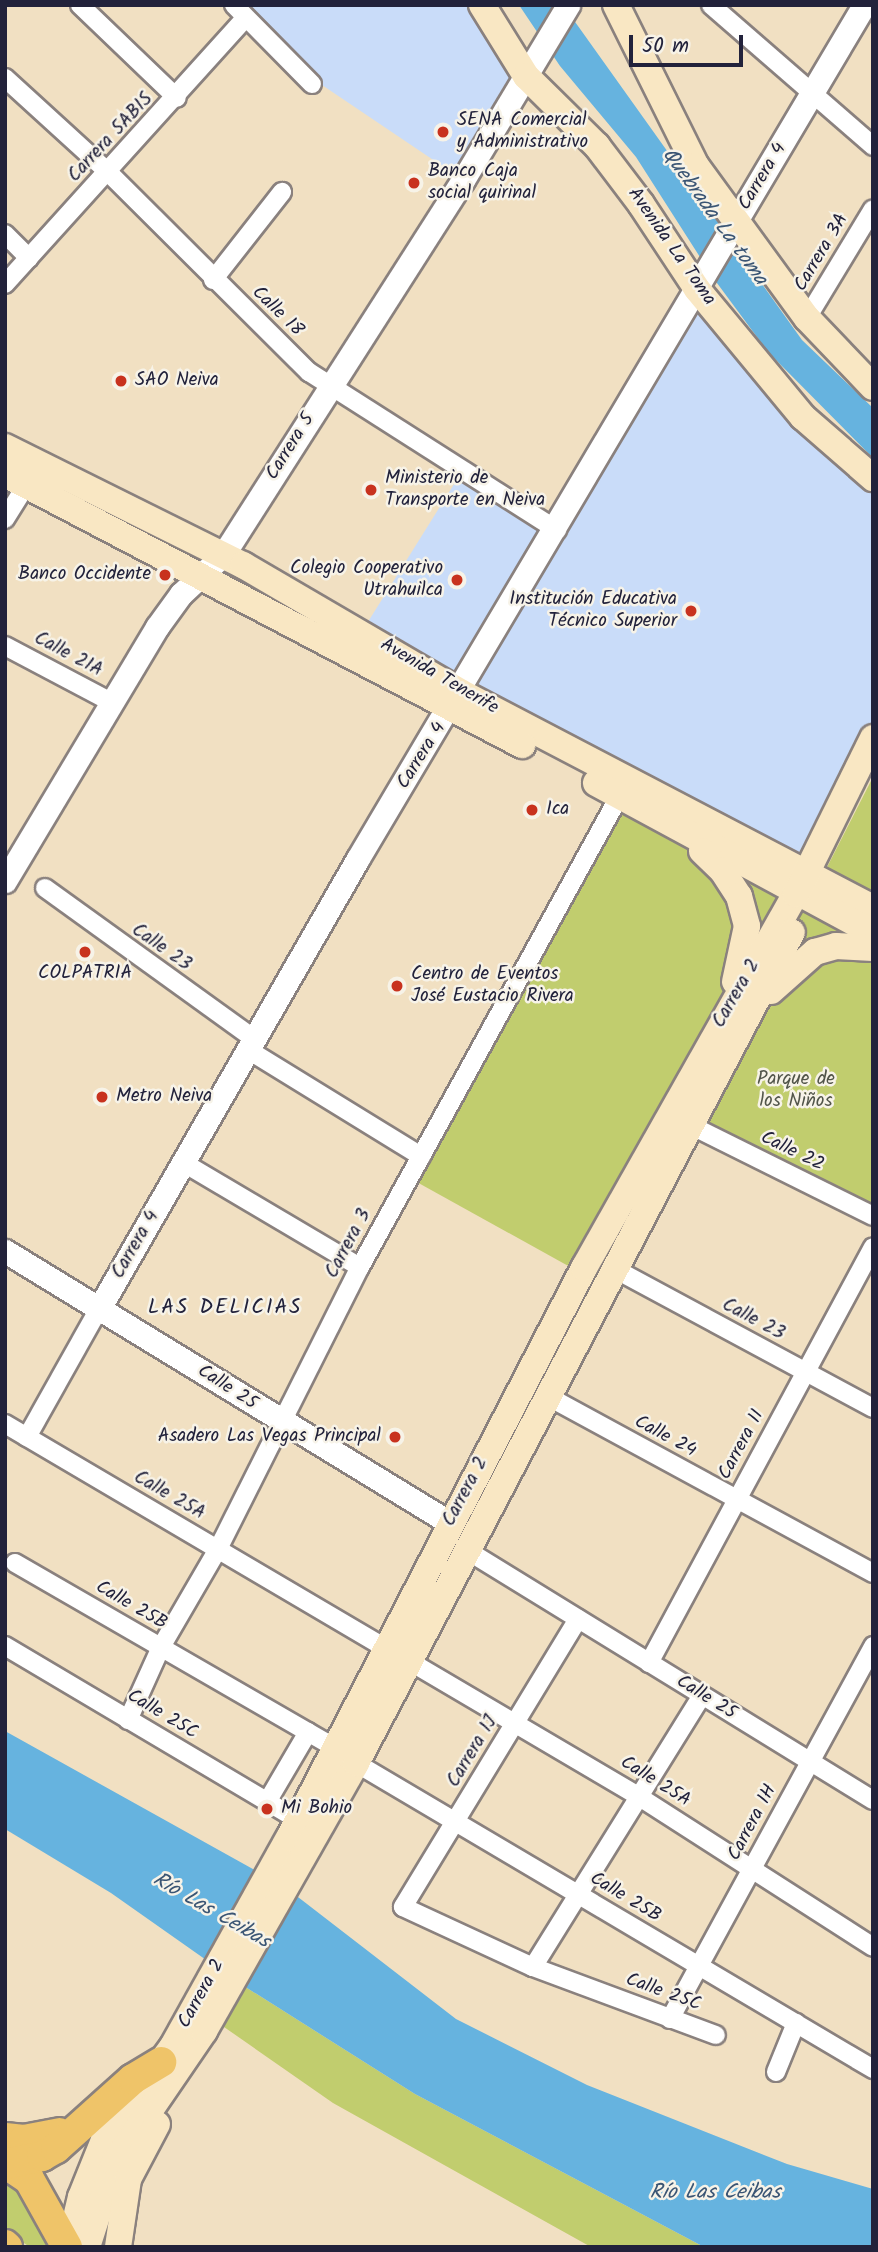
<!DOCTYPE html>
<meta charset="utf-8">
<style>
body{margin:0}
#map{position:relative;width:878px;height:2252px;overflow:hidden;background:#f1e0c2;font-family:Kalam,sans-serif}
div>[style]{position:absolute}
.built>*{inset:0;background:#c9dcf9;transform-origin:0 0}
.green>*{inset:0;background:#c1cd6e;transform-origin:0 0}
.water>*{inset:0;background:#66b3df}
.roads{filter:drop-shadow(2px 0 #8a817e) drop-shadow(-2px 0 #8a817e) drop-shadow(0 2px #8a817e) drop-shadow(0 -2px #8a817e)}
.minor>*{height:18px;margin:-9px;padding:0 9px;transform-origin:9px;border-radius:9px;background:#fff}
.tertiary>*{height:23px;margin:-11.5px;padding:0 11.5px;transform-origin:11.5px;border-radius:11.5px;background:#fff}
.secondary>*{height:26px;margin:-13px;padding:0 13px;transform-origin:13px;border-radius:13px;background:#f9e7c3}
.primary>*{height:30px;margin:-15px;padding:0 15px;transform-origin:15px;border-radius:15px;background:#efc469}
.dots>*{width:19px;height:19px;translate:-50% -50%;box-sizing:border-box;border:4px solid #f7f3e8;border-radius:50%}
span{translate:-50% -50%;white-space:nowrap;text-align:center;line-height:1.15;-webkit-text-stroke:5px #f7f3e8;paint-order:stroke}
.poi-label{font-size:19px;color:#22223b}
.left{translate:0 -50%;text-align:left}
.right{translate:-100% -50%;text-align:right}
.street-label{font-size:19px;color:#22223b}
.park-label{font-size:19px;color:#52554a}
.water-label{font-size:21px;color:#3a5574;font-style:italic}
.neighbourhood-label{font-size:21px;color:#22223b;letter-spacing:2px}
.frame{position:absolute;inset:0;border:7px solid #22223b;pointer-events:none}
.scale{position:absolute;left:629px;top:35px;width:114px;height:32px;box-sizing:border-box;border:4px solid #22223b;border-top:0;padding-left:9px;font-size:21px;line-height:24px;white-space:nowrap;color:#22223b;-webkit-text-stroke:5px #f7f3e8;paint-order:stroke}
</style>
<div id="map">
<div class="built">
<div style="clip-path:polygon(243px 5px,482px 5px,526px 76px,463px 180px,322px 85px)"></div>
<div style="clip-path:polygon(697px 289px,873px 477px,873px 734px,806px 872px,460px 692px)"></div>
<div style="left:461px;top:473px;width:105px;height:186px;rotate:32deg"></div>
</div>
<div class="green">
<div style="clip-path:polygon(873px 777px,873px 908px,820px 881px)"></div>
<div style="left:620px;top:795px;width:202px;height:437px;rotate:29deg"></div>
<div style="clip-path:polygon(808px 900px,873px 933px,873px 1216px,692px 1126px)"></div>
<div style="clip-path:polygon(236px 1981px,415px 2094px,704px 2247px,591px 2247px,333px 2103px,214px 2020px)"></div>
<div style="clip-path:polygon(5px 2173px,7px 2173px,55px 2247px,30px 2247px,5px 2231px)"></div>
</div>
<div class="water">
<div style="clip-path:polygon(519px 5px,563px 5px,802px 340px,873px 408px,873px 458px,768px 352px,714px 279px,636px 157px,560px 66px)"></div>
<div style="clip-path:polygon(5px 1731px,285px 1887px,456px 2019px,587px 2085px,787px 2164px,873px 2189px,873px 2247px,704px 2247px,415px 2094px,236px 1981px,111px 1893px,5px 1829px)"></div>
</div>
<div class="roads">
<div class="minor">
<div style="left:80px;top:5px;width:134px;rotate:43.8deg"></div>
<div style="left:234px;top:5px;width:111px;rotate:45.4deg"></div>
<div style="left:711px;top:5px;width:215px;rotate:41deg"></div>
<div style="left:5px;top:78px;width:139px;rotate:42.4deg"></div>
<div style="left:108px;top:172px;width:284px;rotate:44.9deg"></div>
<div style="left:309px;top:372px;width:294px;rotate:32.5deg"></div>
<div style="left:5px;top:234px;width:34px;rotate:45deg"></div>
<div style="left:213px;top:280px;width:112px;rotate:-51.9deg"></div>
<div style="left:5px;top:284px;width:358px;rotate:-47.9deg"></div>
<div style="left:807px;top:318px;width:127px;rotate:-58.8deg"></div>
<div style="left:5px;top:519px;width:40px;rotate:-58deg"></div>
<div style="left:5px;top:646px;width:120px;rotate:27.8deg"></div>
<div style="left:45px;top:888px;width:260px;rotate:35.8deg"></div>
<div style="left:250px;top:1051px;width:201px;rotate:31.6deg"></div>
<div style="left:692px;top:1126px;width:202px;rotate:26.4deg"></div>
<div style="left:184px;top:1163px;width:204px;rotate:30.6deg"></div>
<div style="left:613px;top:1268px;width:295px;rotate:28.3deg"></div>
<div style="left:549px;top:1397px;width:369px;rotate:28.5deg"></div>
<div style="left:5px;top:1424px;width:440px;rotate:30.5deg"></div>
<div style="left:27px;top:1437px;width:149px;rotate:-60.7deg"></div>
<div style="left:468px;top:1551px;width:475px;rotate:31.6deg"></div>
<div style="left:15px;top:1563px;width:370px;rotate:30deg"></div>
<div style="left:578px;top:1619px;width:337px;rotate:121.3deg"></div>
<div style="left:403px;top:1907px;width:143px;rotate:24.8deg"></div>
<div style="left:533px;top:1967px;width:195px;rotate:20.4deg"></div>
<div style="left:5px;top:1646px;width:341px;rotate:30.7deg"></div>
<div style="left:409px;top:1661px;width:266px;rotate:30.5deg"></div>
<div style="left:638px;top:1796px;width:279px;rotate:32.7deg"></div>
<div style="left:649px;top:1663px;width:472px;rotate:-61.7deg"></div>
<div style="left:128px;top:1720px;width:80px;rotate:-65.7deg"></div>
<div style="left:161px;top:1647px;width:113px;rotate:-59.8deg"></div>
<div style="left:218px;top:1549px;width:316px;rotate:-63.3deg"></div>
<div style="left:360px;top:1267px;width:539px;rotate:-61.15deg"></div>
<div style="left:356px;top:1763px;width:601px;rotate:30.62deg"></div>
<div style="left:267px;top:1802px;width:81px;rotate:-59.6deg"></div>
<div style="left:533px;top:1967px;width:320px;rotate:-58.1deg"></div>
<div style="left:670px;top:2019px;width:425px;rotate:-61.4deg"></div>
<div style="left:776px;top:2072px;width:53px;rotate:-67.8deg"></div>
</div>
<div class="tertiary">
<div style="left:5px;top:881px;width:296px;rotate:-59.1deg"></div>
<div style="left:157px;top:627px;width:41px;rotate:-54deg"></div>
<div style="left:181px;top:594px;width:57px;rotate:-42.9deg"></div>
<div style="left:223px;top:555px;width:445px;rotate:-57.4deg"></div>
<div style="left:463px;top:180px;width:204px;rotate:-59deg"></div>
<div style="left:5px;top:1251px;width:522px;rotate:31.43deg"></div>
<div style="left:100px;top:1307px;width:516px;rotate:-60.1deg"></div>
<div style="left:357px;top:860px;width:994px;rotate:-59.33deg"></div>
</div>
<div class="secondary">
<div style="left:482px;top:5px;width:84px;rotate:58.2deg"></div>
<div style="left:526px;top:76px;width:100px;rotate:44.6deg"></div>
<div style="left:597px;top:146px;width:73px;rotate:52.8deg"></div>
<div style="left:641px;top:204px;width:102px;rotate:56.6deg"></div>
<div style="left:697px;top:289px;width:166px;rotate:50.4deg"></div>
<div style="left:803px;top:417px;width:93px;rotate:41.1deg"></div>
<div style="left:616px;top:5px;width:180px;rotate:63.6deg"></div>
<div style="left:696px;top:166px;width:188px;rotate:53.9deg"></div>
<div style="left:807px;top:318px;width:95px;rotate:46.3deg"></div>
<div style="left:5px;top:447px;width:266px;rotate:26.4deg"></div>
<div style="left:243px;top:565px;width:251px;rotate:30.3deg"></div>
<div style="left:460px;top:692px;width:466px;rotate:27.6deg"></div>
<div style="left:5px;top:474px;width:584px;rotate:27.66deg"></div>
<div style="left:596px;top:783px;width:315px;rotate:28.4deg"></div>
<div style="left:702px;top:851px;width:28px;rotate:44deg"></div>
<div style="left:722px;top:870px;width:31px;rotate:57deg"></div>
<div style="left:739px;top:896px;width:31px;rotate:75deg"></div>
<div style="left:747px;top:926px;width:57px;rotate:102.1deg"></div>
<div style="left:771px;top:991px;width:59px;rotate:-41.6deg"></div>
<div style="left:815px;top:952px;width:22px;rotate:-16deg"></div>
<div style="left:836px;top:946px;width:37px;rotate:3deg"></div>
<div style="left:69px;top:2247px;width:51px;rotate:-76.5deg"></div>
<div style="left:81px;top:2197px;width:61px;rotate:-68deg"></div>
<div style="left:104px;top:2140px;width:117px;rotate:-53.7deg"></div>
<div style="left:173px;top:2046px;width:238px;rotate:-60.9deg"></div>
<div style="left:289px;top:1838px;width:642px;rotate:-62.64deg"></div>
<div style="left:584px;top:1268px;width:430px;rotate:-60.5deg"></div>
<div style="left:796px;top:894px;width:174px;rotate:-63.7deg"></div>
<div style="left:87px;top:2247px;width:88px;rotate:-72.2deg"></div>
<div style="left:114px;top:2163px;width:160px;rotate:-55.7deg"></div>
<div style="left:204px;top:2031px;width:308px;rotate:-60.4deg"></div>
<div style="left:356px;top:1763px;width:938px;rotate:-62.32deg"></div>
<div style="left:118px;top:2247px;width:69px;rotate:-81.6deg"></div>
<div style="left:128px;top:2179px;width:62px;rotate:-62.2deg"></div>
</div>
<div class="primary">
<div style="left:5px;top:2138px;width:19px;rotate:6deg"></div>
<div style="left:24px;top:2140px;width:36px;rotate:-11deg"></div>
<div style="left:5px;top:2163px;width:29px;rotate:34deg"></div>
<div style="left:29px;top:2179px;width:78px;rotate:60.8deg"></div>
<div style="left:5px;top:2164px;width:38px;rotate:-12deg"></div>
<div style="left:42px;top:2156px;width:16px;rotate:-30deg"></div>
<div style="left:56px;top:2148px;width:103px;rotate:-41.9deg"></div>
<div style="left:133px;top:2079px;width:33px;rotate:-31deg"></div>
<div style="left:5px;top:2245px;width:3px;rotate:45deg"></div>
</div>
</div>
<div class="dots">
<div style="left:443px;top:132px;background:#c8321e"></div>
<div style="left:414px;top:183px;background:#c8321e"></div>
<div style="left:121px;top:381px;background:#c8321e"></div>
<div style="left:371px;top:490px;background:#c8321e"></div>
<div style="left:165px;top:575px;background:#c8321e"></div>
<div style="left:457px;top:580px;background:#c8321e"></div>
<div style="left:691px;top:611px;background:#c8321e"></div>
<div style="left:532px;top:810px;background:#c8321e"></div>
<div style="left:85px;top:952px;background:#c8321e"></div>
<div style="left:397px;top:986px;background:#c8321e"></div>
<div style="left:102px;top:1097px;background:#c8321e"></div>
<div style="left:395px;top:1437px;background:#c8321e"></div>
<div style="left:267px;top:1809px;background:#c8321e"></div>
</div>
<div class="poi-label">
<span class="left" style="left:457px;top:132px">SENA Comercial<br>y Administrativo</span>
<span class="left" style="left:428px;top:183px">Banco Caja<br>social quirinal</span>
<span class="left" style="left:135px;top:381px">SAO Neiva</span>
<span class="left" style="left:385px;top:490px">Ministerio de<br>Transporte en Neiva</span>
<span class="right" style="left:443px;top:580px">Colegio Cooperativo<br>Utrahuilca</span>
<span class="right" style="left:151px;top:575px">Banco Occidente</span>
<span class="right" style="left:677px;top:611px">Institución Educativa<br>Técnico Superior</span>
<span class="left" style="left:546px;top:810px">Ica</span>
<span style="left:85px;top:974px">COLPATRIA</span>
<span class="left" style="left:411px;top:986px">Centro de Eventos<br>José Eustacio Rivera</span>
<span class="left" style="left:116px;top:1097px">Metro Neiva</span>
<span class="right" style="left:381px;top:1437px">Asadero Las Vegas Principal</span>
<span class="left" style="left:281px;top:1809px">Mi Bohio</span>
</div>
<div class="street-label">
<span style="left:111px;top:138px;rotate:-47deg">Carrera 5ABIS</span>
<span style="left:763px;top:177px;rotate:-59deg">Carrera 4</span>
<span style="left:671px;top:247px;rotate:55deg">Avenida La Toma</span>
<span style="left:822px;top:253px;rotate:-59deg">Carrera 3A</span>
<span style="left:277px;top:312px;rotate:44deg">Calle 18</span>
<span style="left:291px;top:447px;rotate:-58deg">Carrera 5</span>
<span style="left:68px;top:655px;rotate:28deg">Calle 21A</span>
<span style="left:439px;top:677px;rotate:30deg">Avenida Tenerife</span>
<span style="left:422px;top:756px;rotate:-58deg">Carrera 4</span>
<span style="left:161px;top:948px;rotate:35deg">Calle 23</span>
<span style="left:737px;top:994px;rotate:-60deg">Carrera 2</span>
<span style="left:792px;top:1152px;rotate:26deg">Calle 22</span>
<span style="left:349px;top:1244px;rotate:-62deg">Carrera 3</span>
<span style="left:136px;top:1245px;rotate:-60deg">Carrera 4</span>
<span style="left:753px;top:1320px;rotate:28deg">Calle 23</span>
<span style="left:227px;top:1388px;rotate:33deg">Calle 25</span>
<span style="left:665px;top:1437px;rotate:28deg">Calle 24</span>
<span style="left:742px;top:1445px;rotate:-62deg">Carrera 1I</span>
<span style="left:466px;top:1492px;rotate:-62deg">Carrera 2</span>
<span style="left:169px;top:1496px;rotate:30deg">Calle 25A</span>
<span style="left:131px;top:1606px;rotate:30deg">Calle 25B</span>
<span style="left:706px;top:1698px;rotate:32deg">Calle 25</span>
<span style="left:162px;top:1715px;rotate:31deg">Calle 25C</span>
<span style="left:473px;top:1752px;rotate:-59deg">Carrera 1J</span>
<span style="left:655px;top:1782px;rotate:32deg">Calle 25A</span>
<span style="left:753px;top:1823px;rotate:-62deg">Carrera 1H</span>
<span style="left:625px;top:1898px;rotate:31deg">Calle 25B</span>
<span style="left:663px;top:1993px;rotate:20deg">Calle 25C</span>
<span style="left:202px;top:1994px;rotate:-61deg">Carrera 2</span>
</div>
<div class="park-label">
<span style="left:796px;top:1091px">Parque de<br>los Niños</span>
</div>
<div class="water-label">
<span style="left:714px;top:217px;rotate:54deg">Quebrada La toma</span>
<span style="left:211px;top:1911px;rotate:30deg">Río Las Ceibas</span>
<span style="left:715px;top:2193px">Río Las Ceibas</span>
</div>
<div class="neighbourhood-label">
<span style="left:225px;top:1308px">LAS DELICIAS</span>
</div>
<div class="frame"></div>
<div class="scale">50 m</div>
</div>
